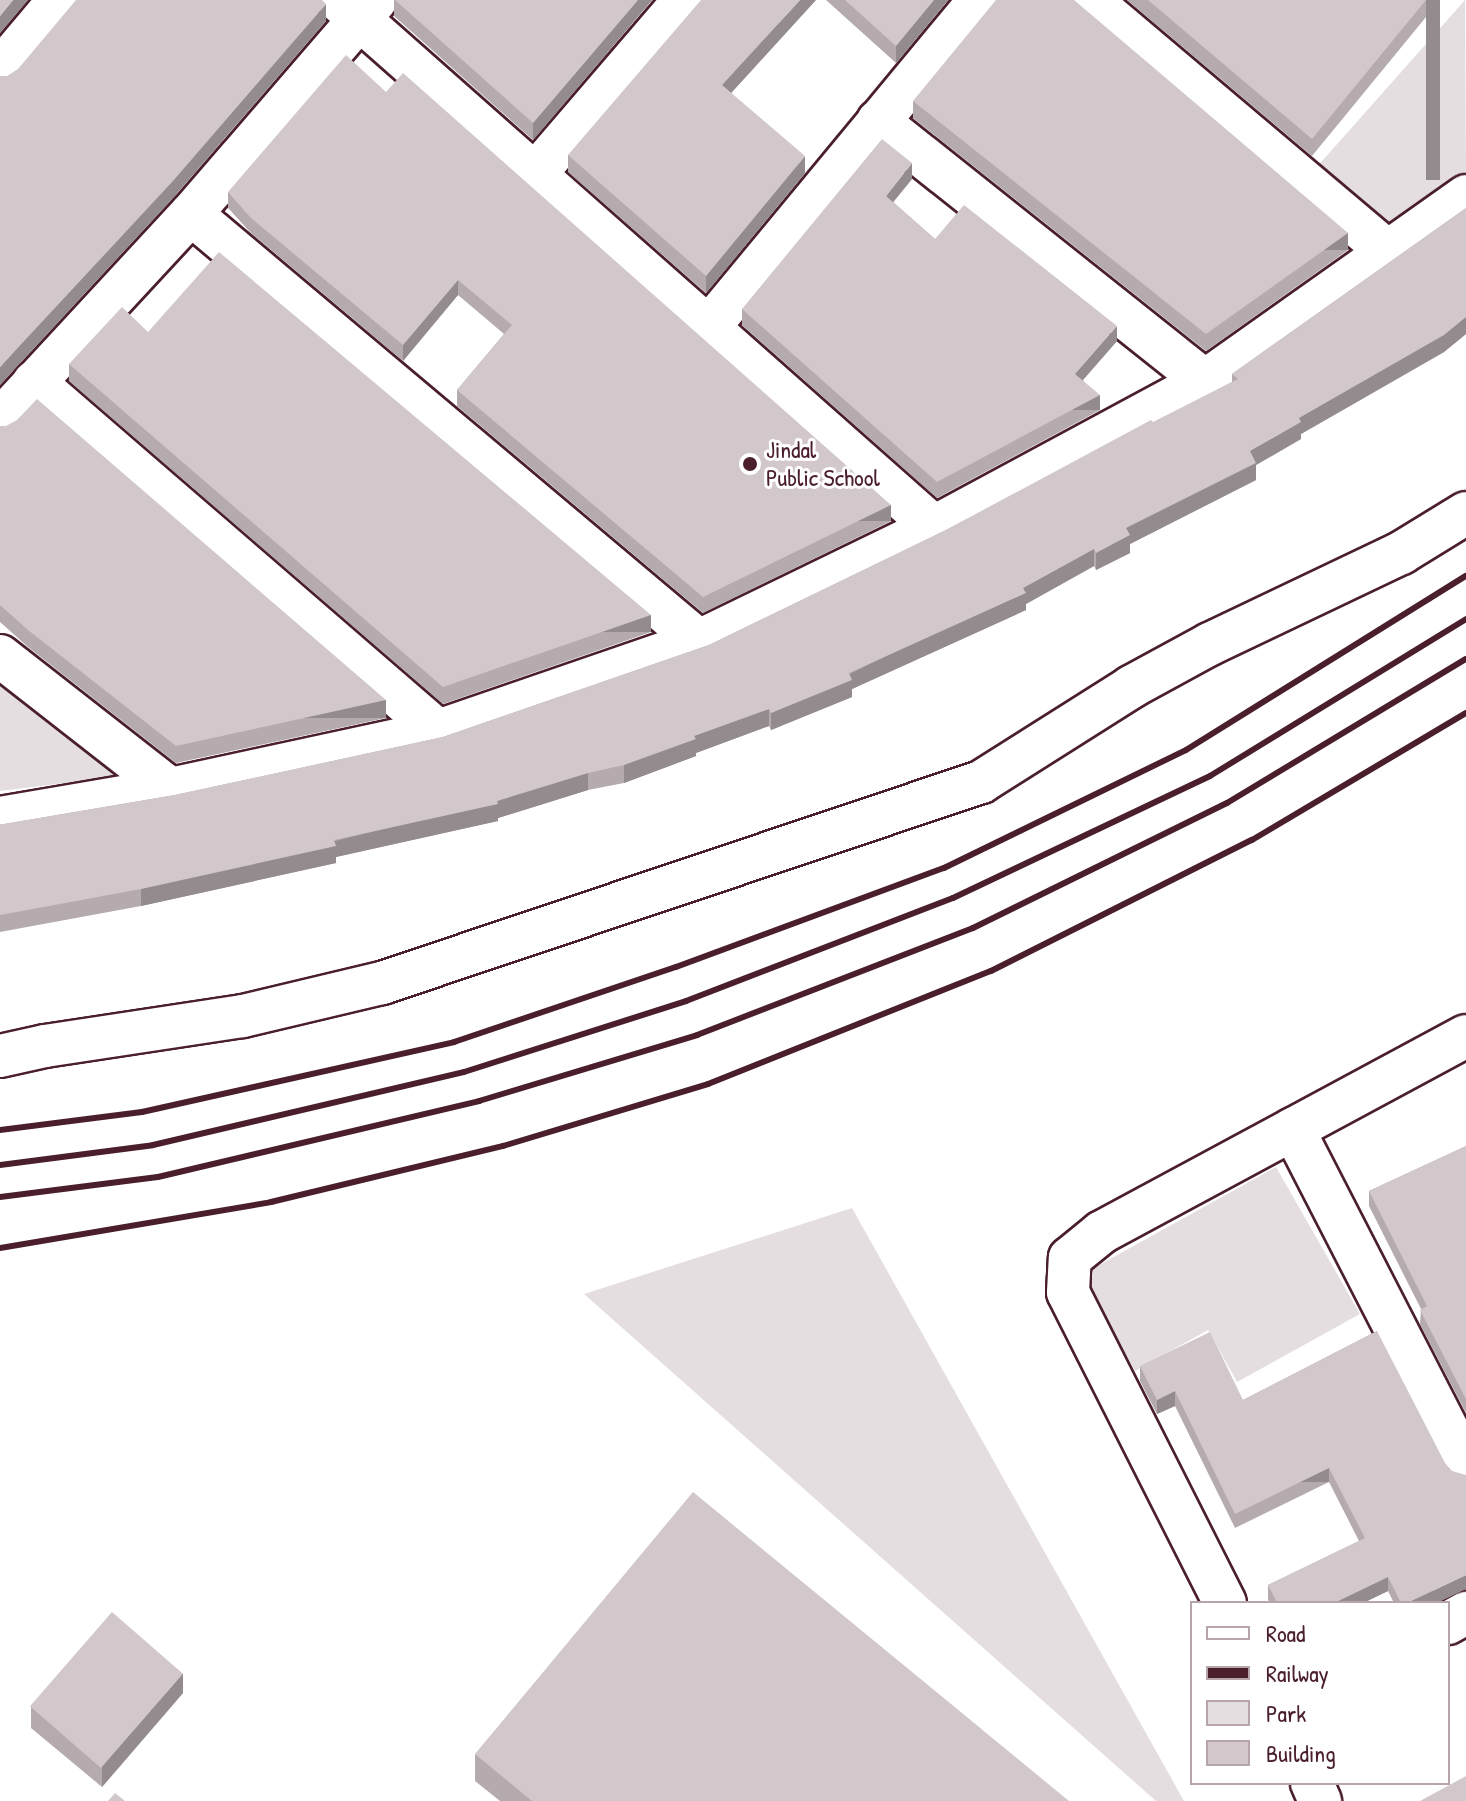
<!DOCTYPE html>
<style>
body{margin:0}
#map{position:relative;width:1466px;height:1801px;overflow:hidden;background:#fff;font-family:"Patrick Hand",sans-serif}
div>[style]{position:absolute}
.green>*{inset:0;background:#e5dee0}
.roads{filter:drop-shadow(2px 0 #4a1f2b) drop-shadow(-2px 0 #4a1f2b) drop-shadow(0 2px #4a1f2b) drop-shadow(0 -2px #4a1f2b)}
.minor>*{height:42px;margin:-21px;padding:0 21px;transform-origin:21px;border-radius:21px;background:#fff}
.rail>*{height:6px;margin:-3px;padding:0 3px;transform-origin:3px;border-radius:3px;background:#4a1f2b}
.wall>*{inset:0;background:#b5abaf}
.shaded-wall>*{inset:0;background:#938b8e;transform-origin:0 0}
.building>*{inset:0;background:#d2c7cb;transform-origin:0 0}
.dots>*{width:22px;height:22px;translate:-50% -50%;box-sizing:border-box;border:4px solid #fff;border-radius:50%}
span{translate:-50% -50%;white-space:nowrap;text-align:center;line-height:1.15;-webkit-text-stroke:6px #fff;paint-order:stroke}
.poi-label{font-size:24px;color:#4a1f2b}
.left{translate:0 -50%;text-align:left}
.legend{position:absolute;left:1190px;top:1601px;width:260px;height:184px;box-sizing:border-box;background:#fff;border:2px solid #b7a5aa;margin:0;padding:10px 14px;list-style:none;font-size:24px;color:#4a1f2b}
.legend li{display:flex;align-items:center;gap:16px;height:40px}
.legend b{width:40px;border:2px solid #b7a5aa}
</style>
<div id="map">
<div class="green">
<div style="clip-path:polygon(1465px 0,1466px 172px,1386px 234px,1315px 169px)"></div>
<div style="clip-path:polygon(0 668px,129px 775px,0 791px)"></div>
<div style="clip-path:polygon(1276px 1167px,1360px 1314px,1237px 1382px,1208px 1330px,1135px 1371px,1081px 1275px)"></div>
<div style="clip-path:polygon(852px 1208px,1184px 1801px,1156px 1801px,584px 1294px)"></div>
</div>
<div class="roads">
<div class="minor">
<div style="left:338px;top:0;width:796px;rotate:41.48deg"></div>
<div style="left:1090px;top:0;width:392px;rotate:40.2deg"></div>
<div style="left:0;top:70px;width:92px;rotate:-49.9deg"></div>
<div style="left:878px;top:121px;width:418px;rotate:38.5deg"></div>
<div style="left:535px;top:174px;width:229px;rotate:-49.4deg"></div>
<div style="left:191px;top:214px;width:664px;rotate:40.05deg"></div>
<div style="left:708px;top:328px;width:425px;rotate:-50.4deg"></div>
<div style="left:34px;top:382px;width:534px;rotate:40.82deg"></div>
<div style="left:0;top:420px;width:281px;rotate:-47.2deg"></div>
<div style="left:191px;top:214px;width:283px;rotate:-49.2deg"></div>
<div style="left:0;top:656px;width:216px;rotate:38deg"></div>
<div style="left:0;top:818px;width:172px;rotate:-9.7deg"></div>
<div style="left:170px;top:789px;width:274px;rotate:-12.2deg"></div>
<div style="left:438px;top:731px;width:276px;rotate:-19deg"></div>
<div style="left:699px;top:641px;width:261px;rotate:-25.9deg"></div>
<div style="left:934px;top:527px;width:308px;rotate:-28.3deg"></div>
<div style="left:1205px;top:381px;width:320px;rotate:-35.3deg"></div>
<div style="left:0;top:1056px;width:46px;rotate:-12.5deg"></div>
<div style="left:45px;top:1046px;width:200px;rotate:-8.6deg"></div>
<div style="left:243px;top:1016px;width:143px;rotate:-13.4deg"></div>
<div style="left:382px;top:983px;width:632px;rotate:-18.55deg"></div>
<div style="left:981px;top:782px;width:178px;rotate:-32.3deg"></div>
<div style="left:1131px;top:687px;width:90px;rotate:-28.6deg"></div>
<div style="left:1210px;top:644px;width:212px;rotate:-25.5deg"></div>
<div style="left:1401px;top:553px;width:76px;rotate:-31.6deg"></div>
<div style="left:1293px;top:1129px;width:379px;rotate:62.8deg"></div>
<div style="left:1225px;top:1603px;width:348px;rotate:-116.8deg"></div>
<div style="left:1068px;top:1292px;width:34px;rotate:-87deg"></div>
<div style="left:1070px;top:1258px;width:41px;rotate:-39.1deg"></div>
<div style="left:1102px;top:1232px;width:413px;rotate:-28.3deg"></div>
<div style="left:1448px;top:1623px;width:21px;rotate:-29deg"></div>
<div style="left:1312px;top:1783px;width:20px;rotate:66deg"></div>
</div>
</div>
<div class="rail">
<div style="left:0;top:1130px;width:143px;rotate:-7.2deg"></div>
<div style="left:142px;top:1112px;width:320px;rotate:-12.6deg"></div>
<div style="left:454px;top:1042px;width:234px;rotate:-18.7deg"></div>
<div style="left:676px;top:967px;width:286px;rotate:-20.3deg"></div>
<div style="left:944px;top:868px;width:269px;rotate:-26deg"></div>
<div style="left:1186px;top:750px;width:330px;rotate:-31.9deg"></div>
<div style="left:0;top:1165px;width:154px;rotate:-7.4deg"></div>
<div style="left:153px;top:1145px;width:319px;rotate:-13.2deg"></div>
<div style="left:464px;top:1072px;width:233px;rotate:-17.7deg"></div>
<div style="left:686px;top:1001px;width:286px;rotate:-21.1deg"></div>
<div style="left:953px;top:898px;width:284px;rotate:-25.4deg"></div>
<div style="left:1210px;top:776px;width:300px;rotate:-31.5deg"></div>
<div style="left:0;top:1197px;width:159px;rotate:-7.2deg"></div>
<div style="left:158px;top:1177px;width:330px;rotate:-13.3deg"></div>
<div style="left:479px;top:1101px;width:228px;rotate:-16.8deg"></div>
<div style="left:697px;top:1035px;width:296px;rotate:-21.2deg"></div>
<div style="left:973px;top:928px;width:283px;rotate:-26.2deg"></div>
<div style="left:1227px;top:803px;width:279px;rotate:-31.1deg"></div>
<div style="left:0;top:1248px;width:275px;rotate:-9.6deg"></div>
<div style="left:271px;top:1202px;width:239px;rotate:-13.6deg"></div>
<div style="left:503px;top:1146px;width:214px;rotate:-16.8deg"></div>
<div style="left:708px;top:1084px;width:305px;rotate:-21.8deg"></div>
<div style="left:991px;top:971px;width:292px;rotate:-26.7deg"></div>
<div style="left:1252px;top:840px;width:249px;rotate:-30.7deg"></div>
</div>
<div class="wall">
<div style="clip-path:polygon(394px 0,652px 0,533px 140px,394px 16px)"></div>
<div style="clip-path:polygon(816px 0,731px 93px,805px 173px,706px 293px,568px 172px,568px 155px)"></div>
<div style="clip-path:polygon(826px 0,948px 0,896px 63px)"></div>
<div style="clip-path:polygon(1127px 0,1440px 0,1312px 156px)"></div>
<div style="clip-path:polygon(386px 92px,891px 521px,703px 613px,457px 406px,457px 390px,504px 334px,458px 295px,403px 361px,251px 233px,228px 208px,228px 192px)"></div>
<div style="clip-path:polygon(913px 101px,1348px 250px,1206px 351px,913px 118px)"></div>
<div style="clip-path:polygon(912px 179px,893px 202px,935px 239px,1117px 341px,1083px 380px,1100px 410px,937px 498px,742px 325px,742px 309px)"></div>
<div style="clip-path:polygon(1466px 208px,1466px 334px,1444px 352px,1301px 434px,1301px 439px,1256px 465px,1256px 480px,1130px 544px,1130px 553px,1096px 570px,1094px 566px,1026px 604px,1026px 610px,852px 689px,852px 697px,771px 730px,769px 726px,696px 753px,696px 756px,624px 783px,588px 790px,498px 818px,498px 821px,336px 857px,336px 863px,141px 906px,0 932px,0 824px,4px 824px,175px 795px,443px 737px,709px 645px,944px 531px,1232px 382px,1232px 374px)"></div>
<div style="clip-path:polygon(148px 332px,651px 632px,443px 704px,69px 381px,69px 364px)"></div>
<div style="clip-path:polygon(0 426px,386px 718px,176px 763px,28px 647px,0 622px)"></div>
<div style="clip-path:polygon(1466px 1146px,1466px 1413px,1420px 1324px,1421px 1309px,1369px 1206px,1369px 1191px)"></div>
<div style="clip-path:polygon(1377px 1331px,1437px 1603px,1394px 1603px,1388px 1591px,1363px 1603px,1270px 1603px,1268px 1600px,1268px 1585px,1359px 1541px,1329px 1482px,1235px 1528px,1175px 1406px,1157px 1414px,1140px 1381px,1140px 1366px,1243px 1400px)"></div>
<div style="clip-path:polygon(183px 1693px,102px 1787px,31px 1728px,31px 1707px)"></div>
<div style="clip-path:polygon(475px 1754px,1069px 1801px,500px 1801px,475px 1781px)"></div>
</div>
<div class="shaded-wall">
<div style="clip-path:polygon(13px 0,28px 0,0 33px,0 16px)"></div>
<div style="clip-path:polygon(638px 0,652px 0,533px 140px,533px 123px)"></div>
<div style="clip-path:polygon(800px 0,816px 0,722px 103px,722px 85px)"></div>
<div style="clip-path:polygon(934px 0,948px 0,896px 63px,896px 46px)"></div>
<div style="left:1426px;top:0;width:14px;height:180px"></div>
<div style="clip-path:polygon(326px 4px,326px 21px,173px 198px,0 385px,0 367px)"></div>
<div style="clip-path:polygon(805px 156px,805px 173px,706px 293px,706px 276px)"></div>
<div style="clip-path:polygon(912px 163px,912px 179px,886px 211px,886px 196px)"></div>
<div style="left:1348px;top:233px;width:17px;height:174px;rotate:90deg"></div>
<div style="clip-path:polygon(458px 280px,458px 295px,403px 361px,403px 345px)"></div>
<div style="clip-path:polygon(1466px 317px,1466px 334px,1444px 352px,1301px 434px,1301px 439px,1256px 465px,1256px 480px,1130px 544px,1130px 553px,1096px 570px,1096px 553px,1126px 528px,1250px 451px,1299px 418px)"></div>
<div style="clip-path:polygon(1117px 326px,1117px 341px,1075px 389px,1075px 374px)"></div>
<div style="left:1100px;top:395px;width:15px;height:185px;rotate:90deg"></div>
<div style="left:891px;top:505px;width:16px;height:209px;rotate:90deg"></div>
<div style="clip-path:polygon(1094px 549px,1094px 566px,1026px 604px,1026px 610px,852px 689px,852px 697px,771px 730px,771px 713px,1023px 588px)"></div>
<div style="left:651px;top:615px;width:17px;height:220px;rotate:90deg"></div>
<div style="left:386px;top:700px;width:18px;height:215px;rotate:90deg"></div>
<div style="clip-path:polygon(769px 709px,769px 726px,696px 753px,696px 756px,624px 783px,624px 765px,694px 736px)"></div>
<div style="clip-path:polygon(588px 773px,588px 790px,498px 818px,498px 821px,336px 857px,336px 863px,141px 906px,141px 889px,497px 801px)"></div>
<div style="clip-path:polygon(1175px 1391px,1175px 1406px,1157px 1414px,1157px 1400px)"></div>
<div style="left:1329px;top:1468px;width:14px;height:105px;rotate:90deg"></div>
<div style="clip-path:polygon(1466px 1575px,1466px 1589px,1437px 1603px,1407px 1603px)"></div>
<div style="clip-path:polygon(1388px 1577px,1388px 1591px,1363px 1603px,1334px 1603px)"></div>
<div style="clip-path:polygon(183px 1673px,183px 1693px,102px 1787px,102px 1766px)"></div>
</div>
<div class="building">
<div style="clip-path:polygon(0 0,13px 0,0 16px)"></div>
<div style="clip-path:polygon(76px 0,322px 0,326px 4px,173px 181px,0 367px,0 76px,7px 76px,18px 69px)"></div>
<div style="clip-path:polygon(395px 0,638px 0,533px 123px)"></div>
<div style="clip-path:polygon(701px 0,800px 0,722px 85px,805px 156px,706px 276px,568px 155px)"></div>
<div style="clip-path:polygon(845px 0,934px 0,896px 46px)"></div>
<div style="clip-path:polygon(996px 0,1074px 0,1348px 233px,1206px 334px,913px 101px)"></div>
<div style="clip-path:polygon(1148px 0,1426px 0,1312px 139px)"></div>
<div style="clip-path:polygon(346px 55px,386px 92px,403px 73px,891px 505px,703px 597px,457px 390px,512px 325px,458px 280px,403px 345px,251px 218px,228px 192px)"></div>
<div style="clip-path:polygon(882px 139px,912px 163px,886px 196px,935px 239px,964px 205px,1117px 326px,1075px 374px,1100px 395px,937px 482px,742px 309px)"></div>
<div style="clip-path:polygon(1466px 208px,1466px 317px,1444px 335px,1299px 418px,1301px 422px,1250px 451px,1256px 463px,1126px 528px,1130px 535px,1096px 553px,1094px 549px,1023px 588px,1026px 593px,849px 673px,852px 680px,771px 713px,769px 709px,694px 736px,696px 739px,624px 765px,588px 773px,497px 801px,498px 804px,334px 840px,336px 846px,141px 889px,0 915px,0 824px,4px 824px,175px 795px,443px 737px,709px 645px,944px 531px,1151px 420px,1153px 422px,1238px 379px,1232px 374px)"></div>
<div style="clip-path:polygon(219px 252px,651px 615px,443px 687px,69px 364px,122px 307px,148px 332px)"></div>
<div style="clip-path:polygon(37px 399px,386px 700px,176px 746px,28px 630px,0 605px,0 426px,6px 426px,17px 420px)"></div>
<div style="clip-path:polygon(1466px 1146px,1466px 1399px,1420px 1310px,1427px 1306px,1369px 1191px)"></div>
<div style="clip-path:polygon(1377px 1331px,1445px 1463px,1452px 1471px,1466px 1475px,1466px 1575px,1407px 1603px,1401px 1603px,1388px 1577px,1334px 1603px,1277px 1603px,1268px 1585px,1365px 1538px,1329px 1468px,1235px 1514px,1175px 1391px,1157px 1400px,1140px 1366px,1210px 1332px,1243px 1400px)"></div>
<div style="clip-path:polygon(693px 1492px,1069px 1801px,532px 1801px,475px 1754px)"></div>
<div style="left:112px;top:1612px;width:94px;height:125px;rotate:41deg"></div>
<div style="clip-path:polygon(1466px 1776px,1466px 1801px,1420px 1801px)"></div>
<div style="clip-path:polygon(115px 1793px,125px 1801px,108px 1801px)"></div>
</div>
<div class="dots">
<div style="left:750px;top:464px;background:#4a1f2b"></div>
</div>
<div class="poi-label">
<span class="left" style="left:766px;top:464px">Jindal<br>Public School</span>
</div>
<ul class="legend">
<li><b style="height:10px;background:#fff"></b>Road</li>
<li><b style="height:10px;background:#4a1f2b"></b>Railway</li>
<li><b style="height:22px;background:#e5dee0"></b>Park</li>
<li><b style="height:22px;background:#d2c7cb"></b>Building</li>
</ul>
</div>
